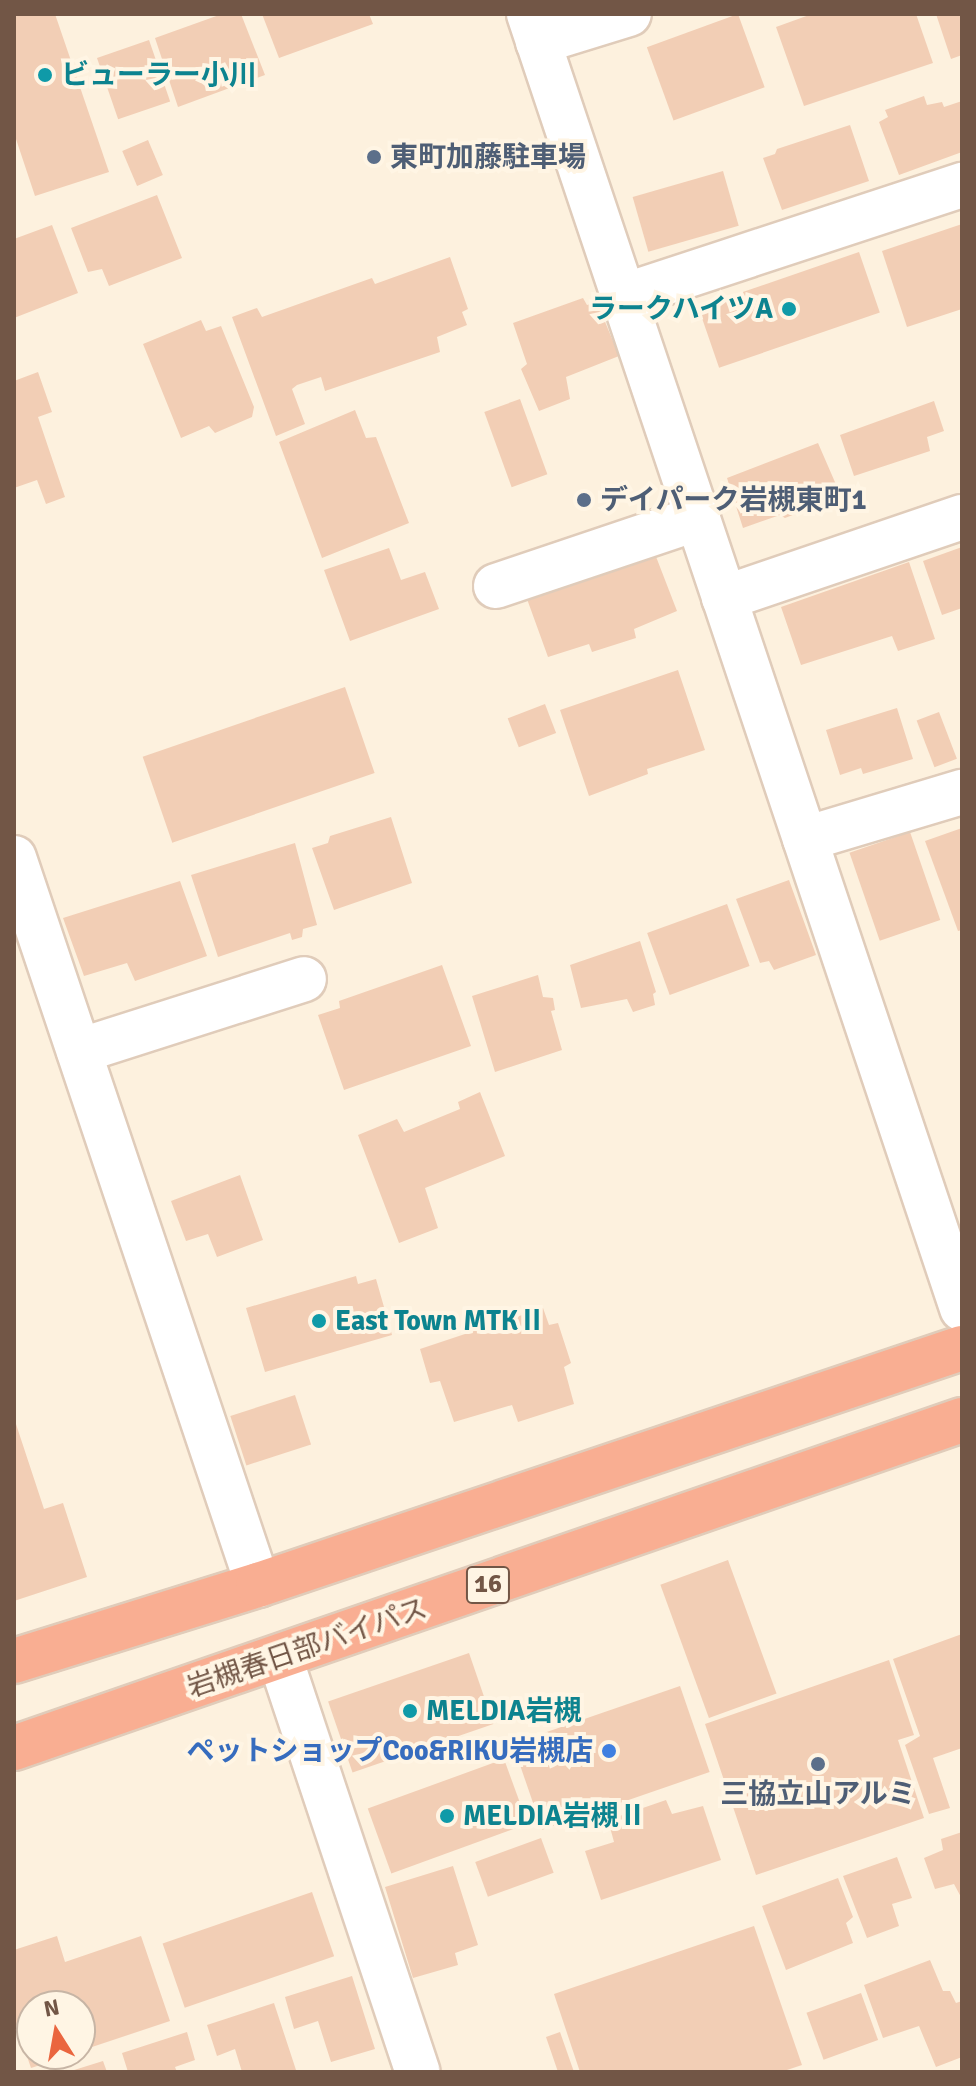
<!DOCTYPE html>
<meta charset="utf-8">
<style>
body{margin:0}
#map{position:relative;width:976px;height:2086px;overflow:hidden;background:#fdf1de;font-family:Signika,"Noto Sans JP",sans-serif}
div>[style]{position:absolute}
.building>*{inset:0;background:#f2ceb5;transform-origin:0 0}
.roads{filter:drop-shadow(2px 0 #e0ccba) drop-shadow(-2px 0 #e0ccba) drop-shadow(0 2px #e0ccba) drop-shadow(0 -2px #e0ccba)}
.minor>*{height:44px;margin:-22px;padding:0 22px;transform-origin:22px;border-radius:22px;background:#fff}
.highway>*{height:44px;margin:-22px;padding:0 22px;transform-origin:22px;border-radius:22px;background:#f9ae92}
.dots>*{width:22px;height:22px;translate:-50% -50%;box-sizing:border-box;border:4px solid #fff5e4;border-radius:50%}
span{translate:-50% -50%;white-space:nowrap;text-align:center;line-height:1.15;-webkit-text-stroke:8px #fff5e4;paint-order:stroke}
.shield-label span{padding:2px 6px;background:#fff5e4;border:2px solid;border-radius:6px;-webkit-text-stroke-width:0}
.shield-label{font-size:26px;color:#725646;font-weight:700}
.culture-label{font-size:28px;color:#0d838f;font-weight:700}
.left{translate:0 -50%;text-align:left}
.right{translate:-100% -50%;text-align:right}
.service-label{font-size:28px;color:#4e5e75;font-weight:700}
.street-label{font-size:28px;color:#725646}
.shop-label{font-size:28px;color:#366cbe;font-weight:700}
.frame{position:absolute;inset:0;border:16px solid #725646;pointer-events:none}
.north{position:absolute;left:16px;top:1990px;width:80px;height:80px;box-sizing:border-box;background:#fff5e4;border:2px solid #c7b5a5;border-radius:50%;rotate:349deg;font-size:22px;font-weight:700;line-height:32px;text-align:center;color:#725646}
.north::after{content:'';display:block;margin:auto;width:28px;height:36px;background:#ea663f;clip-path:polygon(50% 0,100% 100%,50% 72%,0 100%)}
</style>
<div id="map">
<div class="building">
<div style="clip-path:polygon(22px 14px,55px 14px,109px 172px,35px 196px,14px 133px,14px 17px)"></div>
<div style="clip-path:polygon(222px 14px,241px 14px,265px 75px,178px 107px,155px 38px)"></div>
<div style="clip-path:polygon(262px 14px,369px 14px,373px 24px,279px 58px)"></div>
<div style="left:738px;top:14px;width:78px;height:97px;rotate:70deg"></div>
<div style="clip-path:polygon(812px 14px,916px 14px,933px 63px,804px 106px,776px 27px)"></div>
<div style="clip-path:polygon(936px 14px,962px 14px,962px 55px,951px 59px)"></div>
<div style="left:149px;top:40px;width:65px;height:55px;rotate:71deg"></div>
<div style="clip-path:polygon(924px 96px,927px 105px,942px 102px,944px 107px,962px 101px,962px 152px,899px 175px,879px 122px,888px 117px,885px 110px)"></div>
<div style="clip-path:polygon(850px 125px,869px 181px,782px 210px,763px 158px,775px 154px,777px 149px)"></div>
<div style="left:148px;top:140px;width:38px;height:28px;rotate:67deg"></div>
<div style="left:723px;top:171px;width:57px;height:94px;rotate:74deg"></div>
<div style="clip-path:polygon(157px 195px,182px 258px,109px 286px,102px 269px,88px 272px,71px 228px)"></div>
<div style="clip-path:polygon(962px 224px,962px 309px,907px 327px,882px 251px)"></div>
<div style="clip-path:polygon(52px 225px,78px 293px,14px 318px,14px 239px)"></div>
<div style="left:859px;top:252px;width:64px;height:170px;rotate:71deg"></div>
<div style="clip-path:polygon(450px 257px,468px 309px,462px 312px,467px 325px,437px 337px,440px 352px,325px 391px,321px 377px,297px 385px,292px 389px,305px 424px,276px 436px,232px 317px,257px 308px,262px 317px,372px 278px,375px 284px)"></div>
<div style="clip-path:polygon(583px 298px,587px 305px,597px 302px,619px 356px,566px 377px,570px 399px,539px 411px,521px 369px,527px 364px,513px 323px)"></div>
<div style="clip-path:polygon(201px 320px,206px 331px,221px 326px,254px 407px,252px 417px,215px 433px,209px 426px,181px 438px,143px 344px)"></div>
<div style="clip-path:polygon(38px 372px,52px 412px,38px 417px,65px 497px,46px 504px,37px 480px,14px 488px,14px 381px)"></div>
<div style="left:520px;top:399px;width:80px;height:38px;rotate:70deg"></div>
<div style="clip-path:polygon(934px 401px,944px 431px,927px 437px,930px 451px,854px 476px,840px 435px)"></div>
<div style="clip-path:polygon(355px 410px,366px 438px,376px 437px,409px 523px,322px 558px,279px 442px)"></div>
<div style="clip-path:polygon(818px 443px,841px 496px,785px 518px,780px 515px,743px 528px,727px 478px)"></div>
<div style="clip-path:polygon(962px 547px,962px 608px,942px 615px,923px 561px)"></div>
<div style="clip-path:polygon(389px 548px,401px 580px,425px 572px,439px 609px,350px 641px,324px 570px)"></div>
<div style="clip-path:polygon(655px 554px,677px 611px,634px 629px,636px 638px,592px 652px,589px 644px,548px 657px,527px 599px)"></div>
<div style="clip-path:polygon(909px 562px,935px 639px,898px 651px,892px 636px,801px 665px,781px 607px)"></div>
<div style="clip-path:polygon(678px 670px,705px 750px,647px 769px,648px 774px,589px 796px,560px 710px)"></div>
<div style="left:345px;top:687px;width:91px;height:214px;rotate:71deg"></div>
<div style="left:545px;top:704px;width:31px;height:40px;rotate:69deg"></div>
<div style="clip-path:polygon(897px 708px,913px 759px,863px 774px,861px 768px,840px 775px,826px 730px)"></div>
<div style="left:939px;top:712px;width:50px;height:24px;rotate:69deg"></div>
<div style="clip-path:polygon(391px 817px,412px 883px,334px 910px,312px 848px,328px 843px,330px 836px)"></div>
<div style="clip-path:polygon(962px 828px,962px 930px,958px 931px,925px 841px)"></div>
<div style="left:910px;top:832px;width:93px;height:64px;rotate:71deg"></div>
<div style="clip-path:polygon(295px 843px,317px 925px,303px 929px,302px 937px,292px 940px,290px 933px,218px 957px,191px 875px)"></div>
<div style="clip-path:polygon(789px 880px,816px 955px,774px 970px,769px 961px,760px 963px,736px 899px)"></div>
<div style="clip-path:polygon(180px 881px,207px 956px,135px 981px,127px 963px,84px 976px,63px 918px)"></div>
<div style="left:727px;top:904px;width:66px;height:85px;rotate:70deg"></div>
<div style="clip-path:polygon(640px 941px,656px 992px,653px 994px,655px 1005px,633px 1012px,627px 999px,581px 1008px,570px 965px)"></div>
<div style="clip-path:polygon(442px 965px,471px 1046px,344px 1090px,318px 1015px,340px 1008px,339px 1001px)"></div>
<div style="clip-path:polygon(538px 975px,543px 997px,553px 998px,555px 1010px,551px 1011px,562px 1050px,495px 1072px,472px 996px)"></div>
<div style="clip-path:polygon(480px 1092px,505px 1156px,425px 1188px,438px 1228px,399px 1243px,358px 1135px,397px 1119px,404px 1132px,460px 1109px,458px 1102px)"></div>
<div style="clip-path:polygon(240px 1175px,263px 1240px,217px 1257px,208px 1234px,186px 1241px,171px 1201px)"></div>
<div style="clip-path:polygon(356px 1276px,358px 1284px,376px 1279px,392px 1335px,265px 1372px,246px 1308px)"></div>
<div style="clip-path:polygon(543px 1308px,549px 1325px,558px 1323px,571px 1363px,564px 1367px,574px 1404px,518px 1422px,512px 1405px,454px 1422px,440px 1381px,430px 1383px,420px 1349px)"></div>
<div style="left:295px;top:1395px;width:52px;height:68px;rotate:72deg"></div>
<div style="clip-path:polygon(14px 1418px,44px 1509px,63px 1503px,87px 1577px,14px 1601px)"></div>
<div style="left:728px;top:1560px;width:142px;height:72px;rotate:70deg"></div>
<div style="clip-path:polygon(962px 1634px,962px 1748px,933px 1758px,950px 1808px,929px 1814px,905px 1745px,920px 1736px,893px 1659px)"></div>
<div style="left:469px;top:1653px;width:75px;height:149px;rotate:71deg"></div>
<div style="clip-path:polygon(889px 1660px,914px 1735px,898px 1740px,924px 1818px,756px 1875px,705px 1724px)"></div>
<div style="left:680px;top:1686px;width:91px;height:177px;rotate:71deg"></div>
<div style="left:504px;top:1759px;width:69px;height:145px;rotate:70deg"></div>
<div style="clip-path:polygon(666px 1800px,672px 1814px,703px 1806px,721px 1860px,601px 1900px,585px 1851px,614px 1842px,608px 1820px)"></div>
<div style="clip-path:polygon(962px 1832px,962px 1899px,954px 1884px,935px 1889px,924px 1858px,943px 1850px,941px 1839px)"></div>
<div style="left:541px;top:1838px;width:37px;height:70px;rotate:70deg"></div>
<div style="clip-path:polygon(897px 1857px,912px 1898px,892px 1904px,899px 1926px,867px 1938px,843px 1876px)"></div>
<div style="clip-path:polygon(453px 1866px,478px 1945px,455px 1953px,458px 1965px,413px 1978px,385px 1887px)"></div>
<div style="clip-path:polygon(838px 1878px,853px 1917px,846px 1923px,853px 1943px,786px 1970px,762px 1906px)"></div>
<div style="left:312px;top:1892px;width:68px;height:158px;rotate:71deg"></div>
<div style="clip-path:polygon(754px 1926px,802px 2065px,781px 2072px,580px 2072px,554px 1994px)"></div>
<div style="clip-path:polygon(57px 1936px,65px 1962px,141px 1936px,170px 2021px,80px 2051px,80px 2006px,32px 2006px,32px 2054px,71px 2055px,31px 2068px,14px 2018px,14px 1950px)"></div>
<div style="clip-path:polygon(930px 1960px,943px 1991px,950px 1991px,956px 2003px,962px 2001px,962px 2057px,936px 2067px,919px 2026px,883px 2038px,864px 1985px)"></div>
<div style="clip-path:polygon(352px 1976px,375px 2049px,331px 2062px,318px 2021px,294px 2029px,285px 1997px)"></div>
<div style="left:861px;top:1993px;width:50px;height:58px;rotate:70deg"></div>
<div style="clip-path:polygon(274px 2003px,296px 2070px,242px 2072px,235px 2049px,217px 2056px,207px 2025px)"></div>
<div style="clip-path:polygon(187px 2032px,195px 2060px,175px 2067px,177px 2072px,128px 2072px,122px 2053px)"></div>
<div style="clip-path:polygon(560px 2032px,574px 2072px,558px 2072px,546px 2037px)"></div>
<div style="clip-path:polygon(103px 2061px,107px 2072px,71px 2072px,71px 2071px)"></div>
</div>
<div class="roads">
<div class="minor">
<div style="left:529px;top:14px;width:1365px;rotate:71.5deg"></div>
<div style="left:538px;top:42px;width:95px;rotate:-17.1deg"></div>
<div style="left:624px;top:296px;width:356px;rotate:-18.2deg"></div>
<div style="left:496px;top:586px;width:213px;rotate:-18.6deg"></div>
<div style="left:724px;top:598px;width:251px;rotate:-18.8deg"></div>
<div style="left:805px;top:839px;width:164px;rotate:-16.7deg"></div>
<div style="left:14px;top:858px;width:767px;rotate:71.45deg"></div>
<div style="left:79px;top:1051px;width:236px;rotate:-17.7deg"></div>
<div style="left:280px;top:1658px;width:436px;rotate:71.6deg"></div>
</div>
<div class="highway">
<div style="left:14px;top:1661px;width:256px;rotate:-17.3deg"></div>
<div style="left:258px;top:1585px;width:743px;rotate:-18.61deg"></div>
<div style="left:14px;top:1748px;width:1003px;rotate:-19.09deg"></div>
</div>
</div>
<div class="dots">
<div style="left:45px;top:75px;background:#0f9aa8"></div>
<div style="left:374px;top:157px;background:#5c6f8a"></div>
<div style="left:789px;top:309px;background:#0f9aa8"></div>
<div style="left:584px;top:500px;background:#5c6f8a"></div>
<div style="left:319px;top:1321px;background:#0f9aa8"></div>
<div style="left:410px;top:1711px;background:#0f9aa8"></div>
<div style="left:609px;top:1751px;background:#3f7fe0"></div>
<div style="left:818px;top:1764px;background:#5c6f8a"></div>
<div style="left:447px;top:1816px;background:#0f9aa8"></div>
</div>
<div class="shield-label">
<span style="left:488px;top:1585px">16</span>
</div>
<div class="culture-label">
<span class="left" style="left:61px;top:75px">ビューラー小川</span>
<span class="right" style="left:773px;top:309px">ラークハイツA</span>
<span class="left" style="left:335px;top:1321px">East Town MTKⅡ</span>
<span class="left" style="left:426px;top:1711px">MELDIA岩槻</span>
<span class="left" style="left:463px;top:1816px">MELDIA岩槻Ⅱ</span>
</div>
<div class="service-label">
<span class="left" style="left:390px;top:157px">東町加藤駐車場</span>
<span class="left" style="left:600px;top:500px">デイパーク岩槻東町1</span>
<span style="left:818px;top:1794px">三協立山アルミ</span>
</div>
<div class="street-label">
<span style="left:307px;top:1648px;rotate:-19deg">岩槻春日部バイパス</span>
</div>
<div class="shop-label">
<span class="right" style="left:593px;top:1751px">ペットショップCoo&amp;RIKU岩槻店</span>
</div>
<div class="frame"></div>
<div class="north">N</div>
</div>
